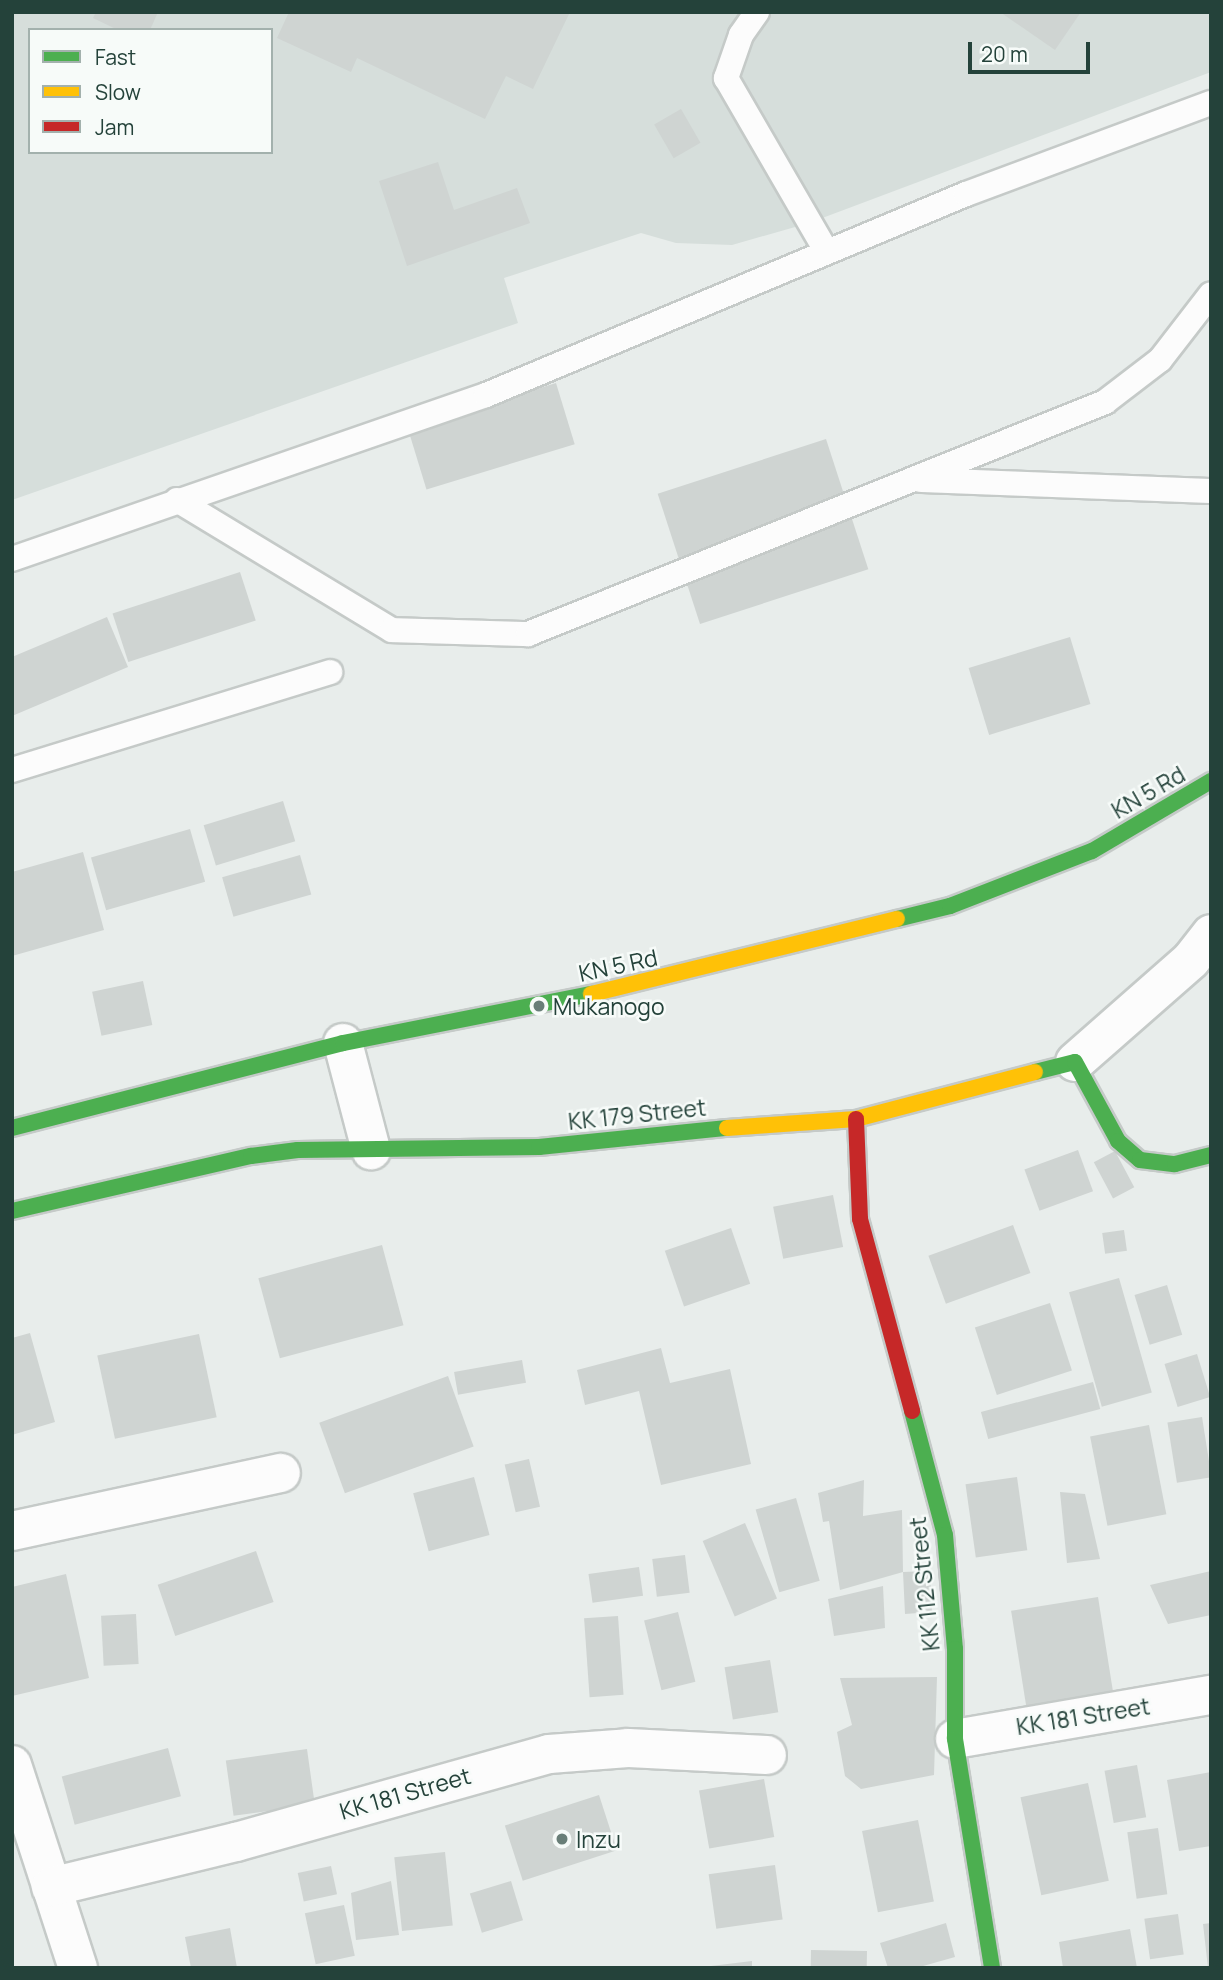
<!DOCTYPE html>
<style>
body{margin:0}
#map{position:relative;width:1223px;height:1980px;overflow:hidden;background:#e8edeb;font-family:Manrope,sans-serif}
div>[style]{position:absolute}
.built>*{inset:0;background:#d6dedb}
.building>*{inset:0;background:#cfd4d2;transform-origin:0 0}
.roads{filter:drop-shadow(2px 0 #c5cac8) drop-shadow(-2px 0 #c5cac8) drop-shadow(0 2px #c5cac8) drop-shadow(0 -2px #c5cac8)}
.lane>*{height:24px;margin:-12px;padding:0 12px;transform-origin:12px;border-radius:12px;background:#fcfcfc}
.street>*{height:38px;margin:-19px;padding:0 19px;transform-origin:19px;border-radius:19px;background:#fcfcfc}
.fast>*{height:16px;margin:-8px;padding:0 8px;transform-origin:8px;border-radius:8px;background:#4caf50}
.slow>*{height:16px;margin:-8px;padding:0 8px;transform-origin:8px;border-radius:8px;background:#ffc107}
.jam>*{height:16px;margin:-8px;padding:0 8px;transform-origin:8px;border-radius:8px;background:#c62828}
.dots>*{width:19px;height:19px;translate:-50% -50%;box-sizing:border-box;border:4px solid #f7fbf9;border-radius:50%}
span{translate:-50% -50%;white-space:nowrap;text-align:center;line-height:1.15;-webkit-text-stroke:5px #f7fbf9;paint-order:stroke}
.street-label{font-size:23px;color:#24423a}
.poi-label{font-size:23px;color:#24423a}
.left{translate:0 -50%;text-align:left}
.frame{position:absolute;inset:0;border:14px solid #24423a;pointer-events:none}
.legend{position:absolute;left:28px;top:28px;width:245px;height:126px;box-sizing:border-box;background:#f7fbf9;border:2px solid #a3b1ad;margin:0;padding:9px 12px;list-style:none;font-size:21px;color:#24423a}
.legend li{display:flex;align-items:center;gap:14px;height:35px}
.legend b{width:35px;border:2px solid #a3b1ad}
.scale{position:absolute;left:968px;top:42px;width:122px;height:32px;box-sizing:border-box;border:4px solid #24423a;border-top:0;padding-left:9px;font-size:21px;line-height:24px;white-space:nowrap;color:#24423a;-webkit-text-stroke:5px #f7fbf9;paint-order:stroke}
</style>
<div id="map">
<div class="built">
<div style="clip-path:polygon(evenodd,12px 12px,1211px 12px,1211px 72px,809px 223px,732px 245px,676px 243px,641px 233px,504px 278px,518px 323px,12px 500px,12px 12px,30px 30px,271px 30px,271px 152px,30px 152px,30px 30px)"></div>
</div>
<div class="building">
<div style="clip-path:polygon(96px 12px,158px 12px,150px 30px,118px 30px,93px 18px)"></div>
<div style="clip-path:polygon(289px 12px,570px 12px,533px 89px,506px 76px,485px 119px,357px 58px,351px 72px,277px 38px)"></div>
<div style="clip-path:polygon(1000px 12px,1081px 12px,1055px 50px)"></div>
<div style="left:681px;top:109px;width:39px;height:31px;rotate:60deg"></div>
<div style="clip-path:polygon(438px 162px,454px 210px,517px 188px,530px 223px,407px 266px,379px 181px)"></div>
<div style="left:556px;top:383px;width:64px;height:155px;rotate:73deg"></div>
<div style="left:826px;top:439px;width:137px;height:177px;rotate:72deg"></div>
<div style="left:240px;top:572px;width:51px;height:134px;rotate:72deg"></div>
<div style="clip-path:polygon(107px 617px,128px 667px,12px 716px,12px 657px)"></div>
<div style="left:1070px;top:637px;width:70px;height:106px;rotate:73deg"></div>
<div style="left:283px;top:801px;width:42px;height:83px;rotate:73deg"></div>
<div style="left:190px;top:829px;width:55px;height:103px;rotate:74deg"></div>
<div style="clip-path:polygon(83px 852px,104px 930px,12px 956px,12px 872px)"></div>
<div style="left:300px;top:855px;width:41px;height:81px;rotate:74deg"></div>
<div style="left:143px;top:981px;width:45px;height:52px;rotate:78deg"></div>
<div style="left:1078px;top:1150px;width:44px;height:57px;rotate:70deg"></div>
<div style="left:1115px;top:1151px;width:41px;height:24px;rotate:62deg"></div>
<div style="left:833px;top:1195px;width:53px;height:61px;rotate:79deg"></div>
<div style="left:1013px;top:1225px;width:51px;height:90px;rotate:70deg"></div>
<div style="left:731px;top:1228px;width:59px;height:70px;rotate:71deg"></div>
<div style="left:1124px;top:1230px;width:21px;height:22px;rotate:82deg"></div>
<div style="left:382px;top:1245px;width:83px;height:128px;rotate:75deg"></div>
<div style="left:1119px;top:1278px;width:119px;height:52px;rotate:74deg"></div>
<div style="left:1167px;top:1285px;width:52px;height:34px;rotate:73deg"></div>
<div style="left:1050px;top:1303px;width:71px;height:79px;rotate:72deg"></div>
<div style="clip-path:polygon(30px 1333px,55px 1422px,12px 1435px,12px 1338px)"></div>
<div style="left:199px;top:1334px;width:85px;height:104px;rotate:78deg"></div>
<div style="clip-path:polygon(661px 1348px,670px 1383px,730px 1369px,751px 1464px,661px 1485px,639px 1391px,585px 1405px,577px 1370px)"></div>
<div style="left:1197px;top:1354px;width:45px;height:34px;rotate:73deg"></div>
<div style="left:522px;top:1360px;width:23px;height:69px;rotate:80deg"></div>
<div style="left:448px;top:1376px;width:75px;height:137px;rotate:70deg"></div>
<div style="left:1093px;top:1382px;width:28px;height:116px;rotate:75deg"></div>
<div style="left:1202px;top:1417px;width:61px;height:35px;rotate:81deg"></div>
<div style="left:1149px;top:1425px;width:91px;height:60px;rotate:79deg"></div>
<div style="left:529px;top:1459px;width:49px;height:25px;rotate:77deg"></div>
<div style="left:474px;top:1477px;width:60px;height:63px;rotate:75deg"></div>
<div style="left:1017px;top:1477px;width:74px;height:52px;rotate:82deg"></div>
<div style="clip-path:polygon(864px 1480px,863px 1516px,902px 1510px,903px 1572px,930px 1571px,932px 1612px,905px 1614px,903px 1572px,840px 1590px,829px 1521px,823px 1522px,818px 1493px)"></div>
<div style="clip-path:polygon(1060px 1492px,1085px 1494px,1100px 1559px,1067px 1563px)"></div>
<div style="left:796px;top:1498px;width:86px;height:42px;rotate:74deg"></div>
<div style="left:745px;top:1523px;width:82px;height:46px;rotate:67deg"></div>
<div style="left:256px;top:1551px;width:54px;height:104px;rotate:71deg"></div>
<div style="left:685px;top:1555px;width:38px;height:33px;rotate:83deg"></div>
<div style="left:639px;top:1567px;width:29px;height:51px;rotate:82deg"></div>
<div style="clip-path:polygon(1211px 1571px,1211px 1615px,1168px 1624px,1150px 1585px)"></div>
<div style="clip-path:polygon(66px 1574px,89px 1678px,12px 1696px,12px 1587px)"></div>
<div style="clip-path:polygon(883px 1586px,885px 1628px,834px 1636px,828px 1599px)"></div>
<div style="left:1098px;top:1597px;width:98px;height:88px;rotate:81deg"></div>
<div style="left:678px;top:1612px;width:72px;height:35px;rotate:76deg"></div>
<div style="left:136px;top:1614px;width:50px;height:35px;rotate:87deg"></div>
<div style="left:618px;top:1616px;width:79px;height:34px;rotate:86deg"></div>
<div style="left:770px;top:1660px;width:53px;height:46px;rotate:81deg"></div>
<div style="clip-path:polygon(937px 1677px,934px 1775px,861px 1789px,845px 1776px,837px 1732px,852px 1725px,840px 1678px)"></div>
<div style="left:168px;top:1748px;width:50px;height:110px;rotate:75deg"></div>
<div style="left:307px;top:1749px;width:56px;height:82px;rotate:82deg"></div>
<div style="left:1137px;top:1765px;width:53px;height:33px;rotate:80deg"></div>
<div style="clip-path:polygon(1211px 1772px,1211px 1846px,1179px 1851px,1167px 1780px)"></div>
<div style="left:764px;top:1779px;width:59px;height:66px;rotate:80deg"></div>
<div style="left:1088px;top:1783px;width:100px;height:69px;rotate:78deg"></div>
<div style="left:599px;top:1795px;width:58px;height:99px;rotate:72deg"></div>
<div style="left:918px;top:1820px;width:83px;height:57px;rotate:79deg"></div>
<div style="left:1158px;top:1828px;width:67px;height:31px;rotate:82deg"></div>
<div style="left:445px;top:1852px;width:74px;height:51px;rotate:84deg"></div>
<div style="left:775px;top:1865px;width:55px;height:67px;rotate:82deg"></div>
<div style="left:331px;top:1866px;width:29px;height:34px;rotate:78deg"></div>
<div style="clip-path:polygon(391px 1881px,399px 1935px,356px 1940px,351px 1893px)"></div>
<div style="left:511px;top:1881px;width:41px;height:43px;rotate:73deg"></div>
<div style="left:344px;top:1905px;width:52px;height:40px;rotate:78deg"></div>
<div style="left:1178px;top:1914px;width:41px;height:34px;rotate:82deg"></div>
<div style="clip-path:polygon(946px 1923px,955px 1957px,916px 1968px,888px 1968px,880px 1943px)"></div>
<div style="clip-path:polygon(1211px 1923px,1211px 1968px,1208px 1968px,1203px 1924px)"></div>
<div style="clip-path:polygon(230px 1928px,237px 1968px,191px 1968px,185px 1937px)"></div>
<div style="clip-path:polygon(1130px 1929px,1137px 1968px,1063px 1968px,1059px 1942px)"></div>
<div style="left:811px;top:1950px;width:56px;height:18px;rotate:1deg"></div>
<div style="clip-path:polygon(752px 1961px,752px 1968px,711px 1968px,711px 1966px)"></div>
</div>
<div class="roads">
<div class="lane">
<div style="left:757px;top:12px;width:28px;rotate:125deg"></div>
<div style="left:741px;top:35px;width:46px;rotate:109.2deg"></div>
<div style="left:726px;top:78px;width:201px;rotate:59.9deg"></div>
<div style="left:921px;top:480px;width:290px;rotate:2.2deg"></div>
<div style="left:177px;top:500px;width:251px;rotate:31.2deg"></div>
<div style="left:392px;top:630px;width:136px;rotate:1.7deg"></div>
<div style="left:528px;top:634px;width:622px;rotate:-21.9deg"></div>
<div style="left:1105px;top:402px;width:69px;rotate:-37.4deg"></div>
<div style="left:1160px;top:360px;width:83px;rotate:-52.3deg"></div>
<div style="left:12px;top:559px;width:502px;rotate:-19.09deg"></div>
<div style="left:486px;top:395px;width:520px;rotate:-22.72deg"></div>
<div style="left:966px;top:194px;width:261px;rotate:-20.4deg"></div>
<div style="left:12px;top:770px;width:333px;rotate:-17.1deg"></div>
</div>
<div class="street">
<div style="left:343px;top:1043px;width:111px;rotate:75.3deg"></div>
<div style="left:1075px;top:1062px;width:154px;rotate:-41.3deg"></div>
<div style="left:1191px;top:960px;width:33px;rotate:-52deg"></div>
<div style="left:12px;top:1531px;width:275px;rotate:-12.2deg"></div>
<div style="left:955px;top:1739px;width:260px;rotate:-9.8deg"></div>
<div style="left:12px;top:1765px;width:213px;rotate:72deg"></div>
<div style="left:51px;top:1887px;width:190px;rotate:-13.7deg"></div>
<div style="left:236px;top:1842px;width:325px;rotate:-15.7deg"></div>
<div style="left:549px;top:1754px;width:79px;rotate:-4.3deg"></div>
<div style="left:628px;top:1748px;width:139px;rotate:2.9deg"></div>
</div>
<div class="fast">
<div style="left:897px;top:919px;width:55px;rotate:-13.8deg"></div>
<div style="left:950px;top:906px;width:152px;rotate:-21.2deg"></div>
<div style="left:1092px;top:851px;width:138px;rotate:-30.5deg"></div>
<div style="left:1035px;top:1072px;width:41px;rotate:-14deg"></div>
<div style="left:1075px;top:1062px;width:90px;rotate:61.4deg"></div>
<div style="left:1118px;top:1141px;width:29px;rotate:41deg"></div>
<div style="left:1140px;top:1160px;width:35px;rotate:7deg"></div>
<div style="left:1175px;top:1164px;width:37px;rotate:-14deg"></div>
<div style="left:12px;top:1128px;width:342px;rotate:-14.4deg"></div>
<div style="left:343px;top:1043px;width:253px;rotate:-11.2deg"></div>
<div style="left:12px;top:1211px;width:245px;rotate:-13deg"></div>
<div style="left:251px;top:1156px;width:47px;rotate:-7.3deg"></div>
<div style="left:298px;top:1150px;width:241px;rotate:-0.7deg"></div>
<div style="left:539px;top:1147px;width:189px;rotate:-5.8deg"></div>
<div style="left:912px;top:1411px;width:128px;rotate:75.1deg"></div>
<div style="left:945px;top:1535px;width:114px;rotate:85deg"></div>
<div style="left:955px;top:1649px;width:90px;rotate:90deg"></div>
<div style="left:955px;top:1739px;width:232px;rotate:80.8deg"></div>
</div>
<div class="slow">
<div style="left:591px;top:994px;width:315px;rotate:-13.8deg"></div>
<div style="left:727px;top:1128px;width:129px;rotate:-4deg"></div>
<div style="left:856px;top:1119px;width:185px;rotate:-14.7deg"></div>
</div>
<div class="jam">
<div style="left:856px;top:1119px;width:100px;rotate:87.7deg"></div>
<div style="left:860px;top:1219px;width:199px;rotate:74.8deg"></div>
</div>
</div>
<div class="dots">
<div style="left:539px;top:1006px;background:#697e78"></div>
<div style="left:562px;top:1839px;background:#697e78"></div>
</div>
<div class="street-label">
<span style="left:1148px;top:792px;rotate:-30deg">KN 5 Rd</span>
<span style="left:618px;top:965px;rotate:-12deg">KN 5 Rd</span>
<span style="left:637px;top:1114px;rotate:-6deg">KK 179 Street</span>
<span style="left:924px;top:1584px;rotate:-96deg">KK 112 Street</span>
<span style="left:1083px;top:1716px;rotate:-9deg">KK 181 Street</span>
<span style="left:405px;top:1793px;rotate:-16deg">KK 181 Street</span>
</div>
<div class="poi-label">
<span class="left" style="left:553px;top:1006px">Mukanogo</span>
<span class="left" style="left:576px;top:1839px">Inzu</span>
</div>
<div class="frame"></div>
<ul class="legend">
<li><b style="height:9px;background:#4caf50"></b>Fast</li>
<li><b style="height:9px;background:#ffc107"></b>Slow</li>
<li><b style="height:9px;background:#c62828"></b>Jam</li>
</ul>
<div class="scale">20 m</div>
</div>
